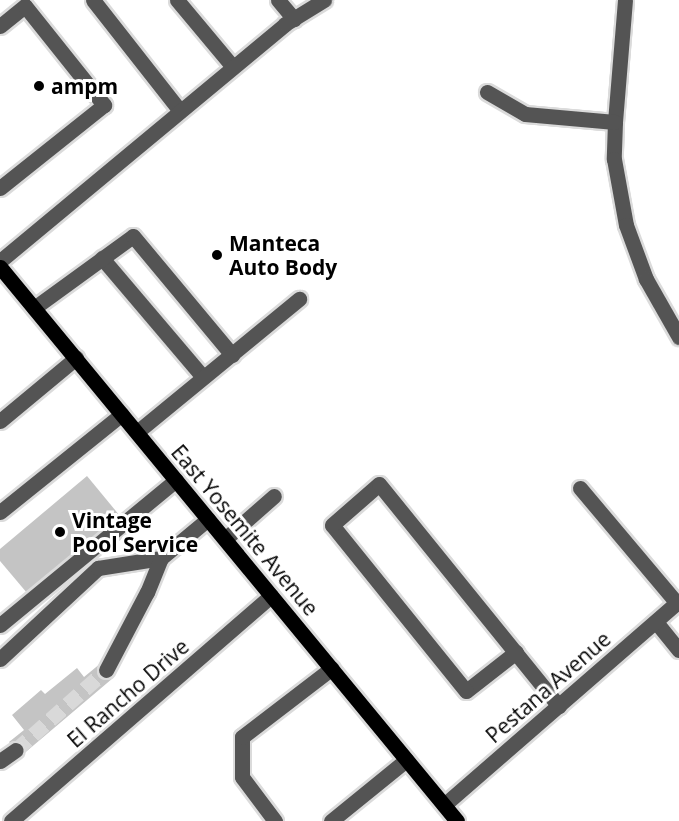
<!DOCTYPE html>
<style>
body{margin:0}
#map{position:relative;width:679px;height:821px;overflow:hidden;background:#fff;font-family:"Open Sans",sans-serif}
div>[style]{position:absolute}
.building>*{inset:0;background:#c4c4c4}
.minor-tunnel>*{height:15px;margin-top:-7.5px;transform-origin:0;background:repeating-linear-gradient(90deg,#d9d9d9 0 15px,transparent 0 23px)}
.roads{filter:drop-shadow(2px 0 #dbdbdb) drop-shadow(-2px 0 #dbdbdb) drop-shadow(0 2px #dbdbdb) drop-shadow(0 -2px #dbdbdb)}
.minor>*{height:15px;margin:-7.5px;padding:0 7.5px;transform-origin:7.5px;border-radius:7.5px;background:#545454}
.major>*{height:15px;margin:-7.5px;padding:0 7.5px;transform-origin:7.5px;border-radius:7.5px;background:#000}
.dots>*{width:16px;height:16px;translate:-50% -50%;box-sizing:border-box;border:3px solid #fff;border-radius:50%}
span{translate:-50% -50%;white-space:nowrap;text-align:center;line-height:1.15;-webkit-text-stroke:6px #fff;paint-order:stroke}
.poi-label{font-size:21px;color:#000;font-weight:700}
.left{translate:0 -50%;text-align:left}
.street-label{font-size:21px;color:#000}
</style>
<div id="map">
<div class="building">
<div style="clip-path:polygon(87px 476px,120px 516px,27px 593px,0 561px,0 549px)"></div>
<div style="clip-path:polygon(101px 663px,113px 678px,21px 756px,9px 742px,24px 730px,12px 715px,41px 690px,45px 694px,77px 668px,84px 677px)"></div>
</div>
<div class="minor-tunnel">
<div style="left:16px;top:750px;width:120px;rotate:-41.6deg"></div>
</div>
<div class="roads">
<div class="minor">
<div style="left:93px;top:0;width:141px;rotate:51.9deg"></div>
<div style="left:177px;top:0;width:87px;rotate:50.1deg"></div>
<div style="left:278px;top:0;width:25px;rotate:50deg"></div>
<div style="left:625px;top:0;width:122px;rotate:94.7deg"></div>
<div style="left:615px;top:122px;width:37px;rotate:92deg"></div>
<div style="left:614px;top:159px;width:67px;rotate:79.7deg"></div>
<div style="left:626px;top:225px;width:58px;rotate:69.7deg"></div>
<div style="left:646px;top:279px;width:67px;rotate:60.4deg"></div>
<div style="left:0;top:26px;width:32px;rotate:-39deg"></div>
<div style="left:25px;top:6px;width:127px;rotate:51.4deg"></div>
<div style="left:104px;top:105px;width:133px;rotate:141.4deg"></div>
<div style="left:487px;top:92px;width:44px;rotate:30.1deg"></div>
<div style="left:525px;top:114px;width:90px;rotate:5.1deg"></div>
<div style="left:102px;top:258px;width:156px;rotate:49.7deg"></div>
<div style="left:0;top:261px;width:371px;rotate:-39.7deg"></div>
<div style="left:285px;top:24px;width:46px;rotate:-31.6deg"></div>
<div style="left:34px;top:308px;width:122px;rotate:-36deg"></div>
<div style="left:133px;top:236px;width:155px;rotate:50.2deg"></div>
<div style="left:0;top:421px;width:99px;rotate:-39.7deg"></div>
<div style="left:137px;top:432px;width:210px;rotate:-39.4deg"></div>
<div style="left:580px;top:488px;width:150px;rotate:49.9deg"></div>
<div style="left:0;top:512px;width:156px;rotate:-38.8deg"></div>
<div style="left:225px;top:539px;width:65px;rotate:-41.3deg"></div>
<div style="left:161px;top:558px;width:61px;rotate:-39.7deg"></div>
<div style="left:656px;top:622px;width:36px;rotate:51deg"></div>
<div style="left:0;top:625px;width:228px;rotate:-39.5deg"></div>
<div style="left:516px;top:652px;width:63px;rotate:142deg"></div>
<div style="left:466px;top:691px;width:213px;rotate:-128.9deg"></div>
<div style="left:332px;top:525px;width:62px;rotate:-41.1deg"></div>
<div style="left:379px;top:484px;width:286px;rotate:51deg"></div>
<div style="left:0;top:659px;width:134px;rotate:-42.9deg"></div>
<div style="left:98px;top:568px;width:64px;rotate:-9deg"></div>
<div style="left:161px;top:558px;width:37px;rotate:112deg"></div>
<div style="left:147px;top:592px;width:88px;rotate:117.7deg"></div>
<div style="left:0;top:761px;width:19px;rotate:-35deg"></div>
<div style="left:444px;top:805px;width:311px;rotate:-41deg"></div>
<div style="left:11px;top:821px;width:344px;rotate:-40.9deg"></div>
<div style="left:275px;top:821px;width:55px;rotate:-126.9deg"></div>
<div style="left:242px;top:777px;width:40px;rotate:-90deg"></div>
<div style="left:242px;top:737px;width:113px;rotate:-37.5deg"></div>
<div style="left:331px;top:821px;width:97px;rotate:-39.1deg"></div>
</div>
<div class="major">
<div style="left:0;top:267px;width:718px;rotate:50.48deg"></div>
</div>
</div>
<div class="dots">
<div style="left:39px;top:86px;background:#000"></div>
<div style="left:217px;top:255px;background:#000"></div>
<div style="left:60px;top:532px;background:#000"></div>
</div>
<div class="poi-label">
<span class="left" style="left:51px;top:86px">ampm</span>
<span class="left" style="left:229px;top:255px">Manteca<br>Auto Body</span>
<span class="left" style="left:72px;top:532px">Vintage<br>Pool Service</span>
</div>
<div class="street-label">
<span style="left:245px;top:530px;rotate:50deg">East Yosemite Avenue</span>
<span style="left:548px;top:687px;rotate:-41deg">Pestana Avenue</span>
<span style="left:128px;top:693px;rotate:-41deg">El Rancho Drive</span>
</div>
</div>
